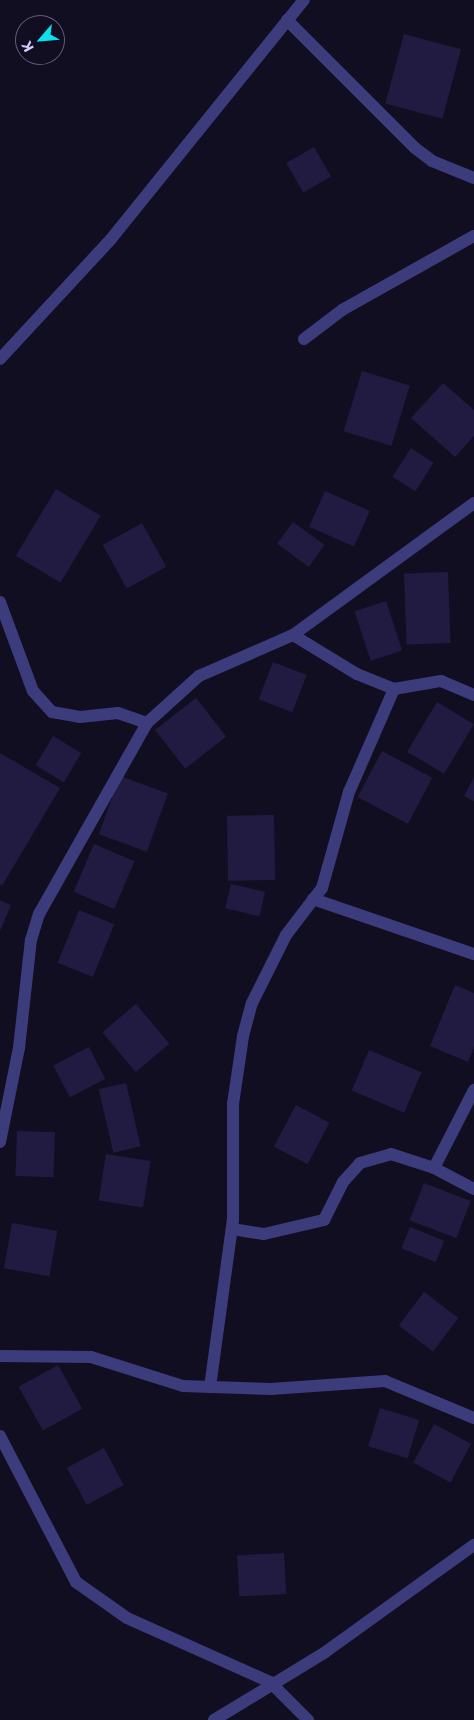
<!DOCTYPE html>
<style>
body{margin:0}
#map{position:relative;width:474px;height:1720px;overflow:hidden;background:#110e21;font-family:Commissioner,sans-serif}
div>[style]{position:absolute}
.building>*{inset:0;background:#211b41;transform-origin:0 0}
.street>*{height:12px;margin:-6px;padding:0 6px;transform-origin:6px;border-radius:6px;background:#3c3c7d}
span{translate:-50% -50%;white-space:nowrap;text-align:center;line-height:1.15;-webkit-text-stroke:4px #110e21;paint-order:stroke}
.north{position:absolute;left:15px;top:15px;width:50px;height:50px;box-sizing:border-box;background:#110e21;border:1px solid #5f5c79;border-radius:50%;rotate:243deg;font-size:14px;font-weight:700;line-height:20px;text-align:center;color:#d4d0fd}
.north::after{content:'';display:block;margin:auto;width:18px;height:22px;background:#0ce0ed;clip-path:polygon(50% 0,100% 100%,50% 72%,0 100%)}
</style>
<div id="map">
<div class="building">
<div style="left:404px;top:34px;width:59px;height:72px;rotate:15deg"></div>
<div style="left:314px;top:147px;width:34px;height:32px;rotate:60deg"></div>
<div style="left:362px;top:371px;width:50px;height:63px;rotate:17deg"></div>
<div style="clip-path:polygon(443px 383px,474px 410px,474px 436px,455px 457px,411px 418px)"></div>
<div style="left:411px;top:448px;width:27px;height:34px;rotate:33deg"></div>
<div style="left:56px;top:489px;width:52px;height:78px;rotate:31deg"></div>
<div style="left:325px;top:491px;width:49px;height:39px;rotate:24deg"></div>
<div style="left:293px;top:522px;width:39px;height:27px;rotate:36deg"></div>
<div style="left:142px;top:523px;width:50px;height:45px;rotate:61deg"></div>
<div style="left:448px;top:572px;width:71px;height:44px;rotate:88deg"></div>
<div style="left:386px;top:601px;width:52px;height:33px;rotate:72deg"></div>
<div style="left:273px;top:662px;width:36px;height:40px;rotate:21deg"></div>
<div style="left:196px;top:698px;width:49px;height:52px;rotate:52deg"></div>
<div style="left:437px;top:702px;width:43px;height:58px;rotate:31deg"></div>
<div style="left:53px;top:736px;width:33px;height:34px;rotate:31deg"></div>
<div style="left:382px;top:751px;width:57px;height:52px;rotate:28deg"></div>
<div style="clip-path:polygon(0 753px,60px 788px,2px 886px,0 884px)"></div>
<div style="left:120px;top:776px;width:51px;height:62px;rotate:20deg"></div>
<div style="clip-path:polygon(474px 777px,474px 801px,464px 796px)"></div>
<div style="left:274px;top:815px;width:65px;height:47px;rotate:89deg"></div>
<div style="left:94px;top:844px;width:44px;height:52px;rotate:23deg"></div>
<div style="left:231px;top:884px;width:35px;height:25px;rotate:13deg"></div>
<div style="clip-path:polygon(0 900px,11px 905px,0 931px)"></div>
<div style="left:79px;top:910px;width:38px;height:57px;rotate:22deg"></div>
<div style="clip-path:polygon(455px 985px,474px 993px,474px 1047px,468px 1062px,430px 1046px)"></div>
<div style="left:136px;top:1004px;width:52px;height:44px;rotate:50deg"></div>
<div style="left:89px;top:1047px;width:36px;height:40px;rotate:63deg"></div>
<div style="left:369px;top:1050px;width:57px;height:44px;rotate:23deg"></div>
<div style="left:126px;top:1083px;width:65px;height:28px;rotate:77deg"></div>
<div style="left:296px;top:1105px;width:38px;height:47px;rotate:28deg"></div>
<div style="left:17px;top:1131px;width:38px;height:45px;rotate:2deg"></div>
<div style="left:106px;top:1154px;width:45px;height:47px;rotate:9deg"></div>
<div style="left:424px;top:1183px;width:50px;height:40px;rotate:21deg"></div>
<div style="left:12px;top:1223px;width:46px;height:46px;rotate:10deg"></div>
<div style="left:410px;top:1227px;width:37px;height:23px;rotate:22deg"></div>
<div style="left:424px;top:1292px;width:43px;height:42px;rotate:37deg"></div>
<div style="left:58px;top:1365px;width:50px;height:45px;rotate:61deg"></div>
<div style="left:380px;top:1408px;width:41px;height:40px;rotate:17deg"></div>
<div style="left:434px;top:1424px;width:42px;height:44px;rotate:28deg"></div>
<div style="left:104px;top:1448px;width:42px;height:42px;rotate:62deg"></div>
<div style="left:284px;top:1553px;width:41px;height:47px;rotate:87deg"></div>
</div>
<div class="street">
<div style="left:287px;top:20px;width:181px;rotate:45deg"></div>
<div style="left:415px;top:148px;width:21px;rotate:37deg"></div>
<div style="left:432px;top:161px;width:45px;rotate:22deg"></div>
<div style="left:304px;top:339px;width:48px;rotate:-37.3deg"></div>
<div style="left:342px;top:310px;width:151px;rotate:-29.3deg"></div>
<div style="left:0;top:359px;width:163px;rotate:-47.2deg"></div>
<div style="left:111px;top:239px;width:307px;rotate:-51.1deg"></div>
<div style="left:0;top:602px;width:95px;rotate:69.7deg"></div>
<div style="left:33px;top:691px;width:28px;rotate:48deg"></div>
<div style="left:52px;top:712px;width:28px;rotate:10deg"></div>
<div style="left:80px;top:717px;width:38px;rotate:-6deg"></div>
<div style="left:118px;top:713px;width:31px;rotate:19deg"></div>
<div style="left:293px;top:635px;width:75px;rotate:31.4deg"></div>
<div style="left:357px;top:674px;width:40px;rotate:22deg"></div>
<div style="left:394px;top:689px;width:48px;rotate:-9.7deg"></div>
<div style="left:441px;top:681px;width:36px;rotate:23deg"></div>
<div style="left:313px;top:899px;width:170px;rotate:18.9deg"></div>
<div style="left:0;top:1142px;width:96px;rotate:-78.6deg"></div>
<div style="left:19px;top:1048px;width:109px;rotate:-83.7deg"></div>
<div style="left:31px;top:940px;width:27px;rotate:-73deg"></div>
<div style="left:39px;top:914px;width:219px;rotate:-60.5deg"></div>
<div style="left:147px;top:723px;width:70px;rotate:-42.1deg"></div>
<div style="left:199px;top:676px;width:103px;rotate:-23.6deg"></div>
<div style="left:293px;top:635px;width:224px;rotate:-36.1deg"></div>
<div style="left:434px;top:1168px;width:88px;rotate:-62.9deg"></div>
<div style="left:232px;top:1229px;width:32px;rotate:9deg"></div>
<div style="left:264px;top:1234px;width:62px;rotate:-13.1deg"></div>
<div style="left:324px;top:1220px;width:42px;rotate:-63.4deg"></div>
<div style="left:343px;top:1182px;width:25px;rotate:-48deg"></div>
<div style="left:360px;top:1163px;width:32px;rotate:-16deg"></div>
<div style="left:391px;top:1154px;width:45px;rotate:18deg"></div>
<div style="left:434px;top:1168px;width:45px;rotate:27.7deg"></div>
<div style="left:0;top:1356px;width:91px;rotate:0.6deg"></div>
<div style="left:91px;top:1357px;width:96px;rotate:17.5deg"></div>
<div style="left:183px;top:1386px;width:88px;rotate:2deg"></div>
<div style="left:271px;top:1389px;width:114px;rotate:-4deg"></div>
<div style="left:385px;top:1381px;width:96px;rotate:22.6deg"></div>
<div style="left:210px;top:1387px;width:169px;rotate:-82.2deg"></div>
<div style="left:233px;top:1220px;width:116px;rotate:-90deg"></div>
<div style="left:233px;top:1104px;width:69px;rotate:-81.6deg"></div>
<div style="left:243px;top:1036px;width:34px;rotate:-75deg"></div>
<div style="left:252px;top:1003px;width:76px;rotate:-63.4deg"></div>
<div style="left:286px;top:935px;width:59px;rotate:-52.5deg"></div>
<div style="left:322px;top:888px;width:100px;rotate:-74.3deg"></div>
<div style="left:349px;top:792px;width:112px;rotate:-66.4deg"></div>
<div style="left:0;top:1436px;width:165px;rotate:62.5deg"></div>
<div style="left:76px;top:1582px;width:62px;rotate:35.2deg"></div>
<div style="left:127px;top:1618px;width:157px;rotate:24.1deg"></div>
<div style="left:270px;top:1682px;width:54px;rotate:45deg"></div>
<div style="left:214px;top:1720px;width:129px;rotate:-31.3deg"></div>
<div style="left:324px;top:1653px;width:185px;rotate:-35.8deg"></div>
</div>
<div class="north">K</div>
</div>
